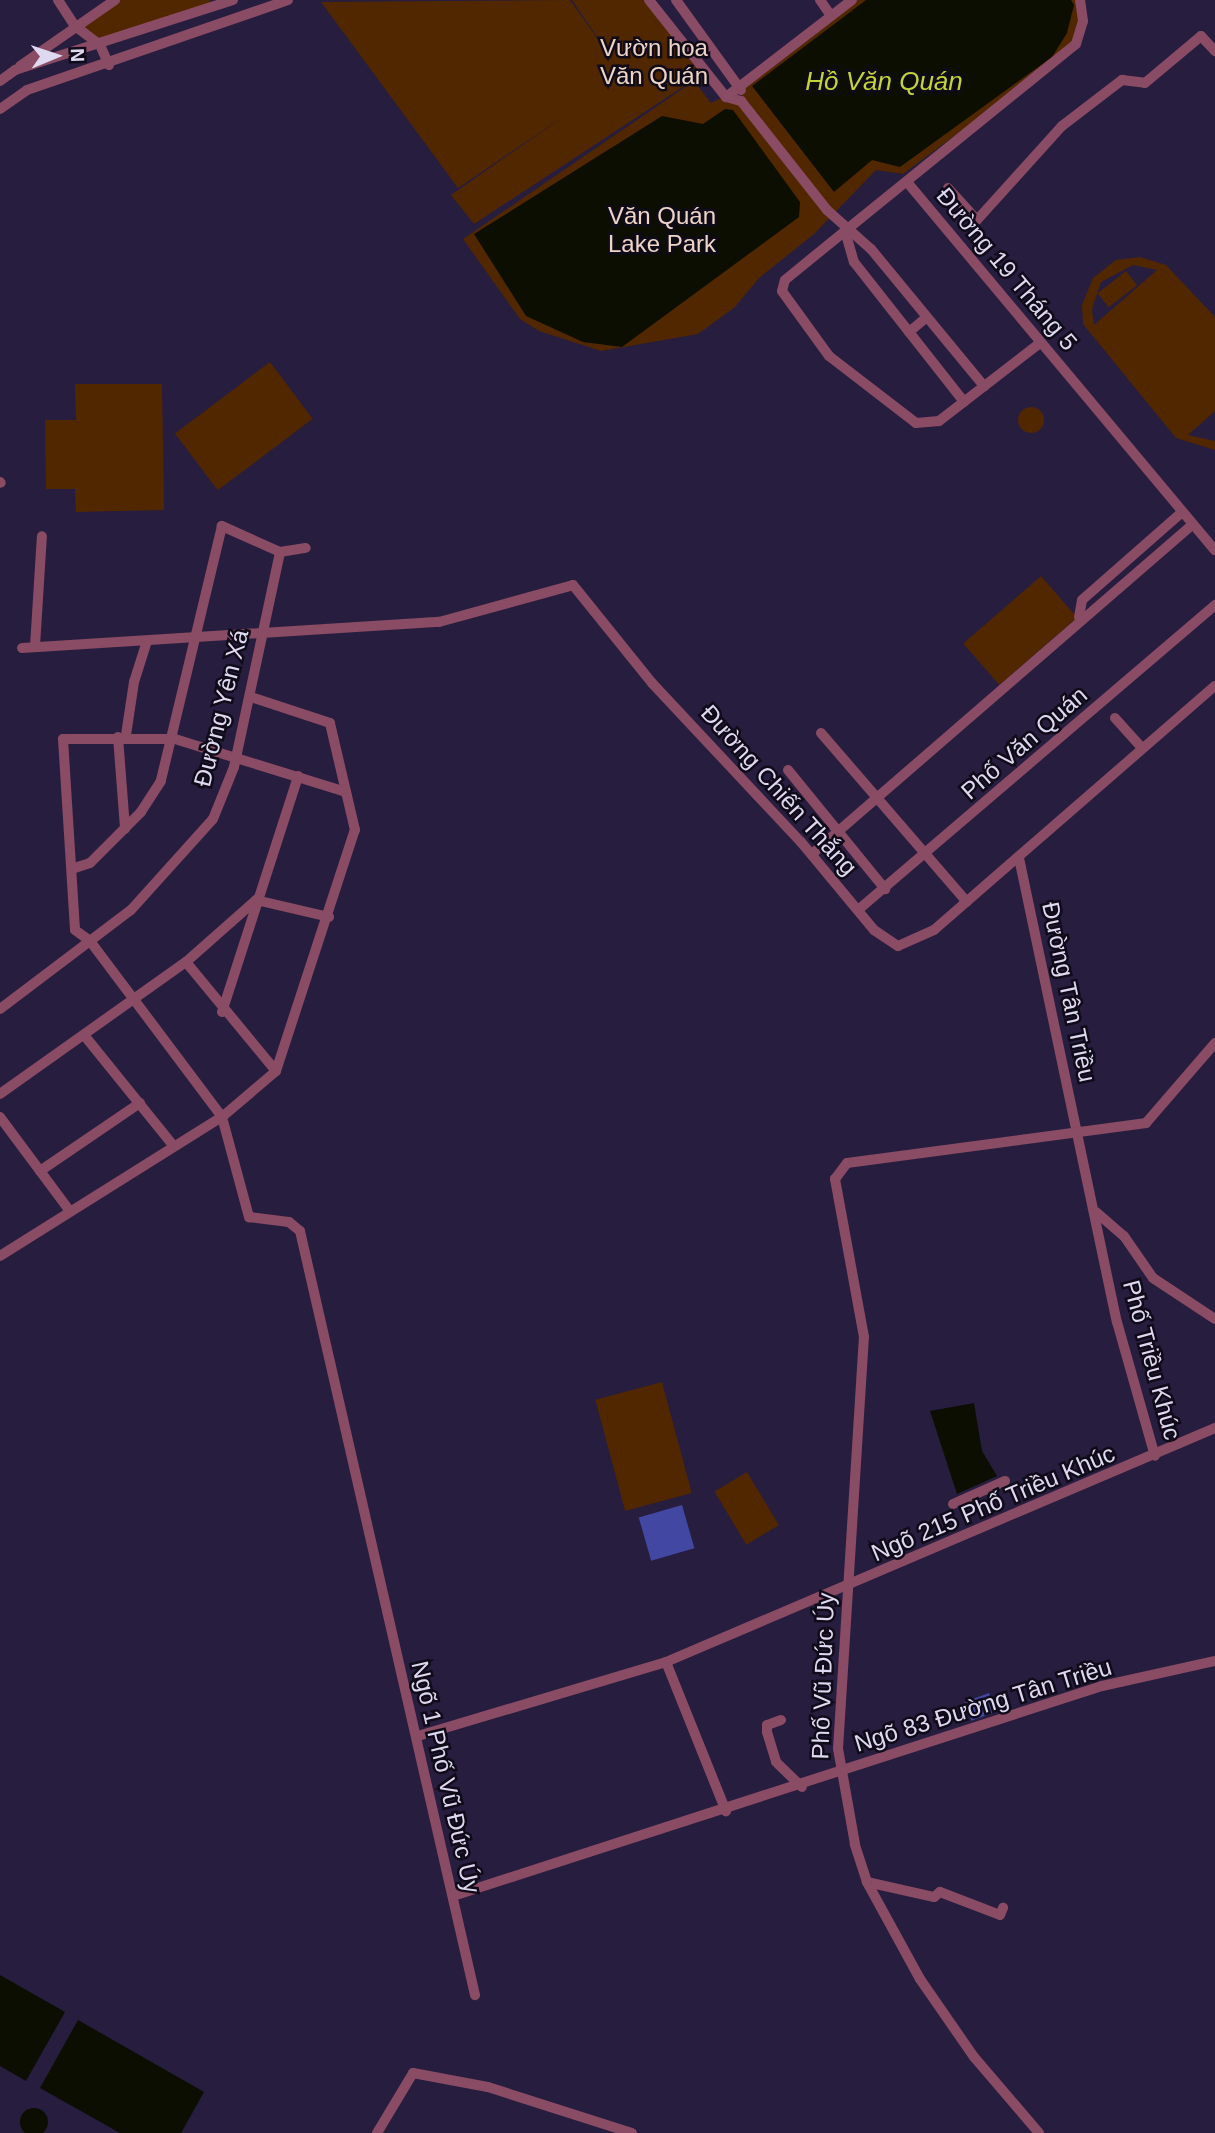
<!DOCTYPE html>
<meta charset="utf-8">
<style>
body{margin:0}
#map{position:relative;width:1215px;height:2133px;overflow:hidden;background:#271d3e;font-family:Arial,sans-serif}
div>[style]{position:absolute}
.green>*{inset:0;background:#512700;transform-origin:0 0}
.round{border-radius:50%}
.water>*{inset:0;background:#0c0e02}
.building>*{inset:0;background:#4248a2;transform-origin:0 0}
.minor>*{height:10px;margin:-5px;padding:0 5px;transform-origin:5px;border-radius:5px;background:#8a4b64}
span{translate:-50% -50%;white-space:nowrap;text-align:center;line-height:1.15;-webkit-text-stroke:5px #0f0b19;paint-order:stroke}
.park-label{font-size:24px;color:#eed5c5}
.street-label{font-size:24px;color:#ded9f0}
.water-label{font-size:26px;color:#c3d436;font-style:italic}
.north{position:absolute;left:21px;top:21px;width:70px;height:70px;-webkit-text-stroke:5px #0f0b19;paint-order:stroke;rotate:88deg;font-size:19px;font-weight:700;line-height:28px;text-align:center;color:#ded9f0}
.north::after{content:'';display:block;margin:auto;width:24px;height:32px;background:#ded9f0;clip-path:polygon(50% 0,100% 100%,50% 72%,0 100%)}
</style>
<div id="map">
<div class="green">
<div style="clip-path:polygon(114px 0,210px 0,212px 6px,100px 43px,77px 26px)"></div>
<div style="clip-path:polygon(570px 0,620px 71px,572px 0,647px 0,704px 73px,474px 224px,451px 195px,570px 112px,458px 188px,321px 2px)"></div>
<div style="clip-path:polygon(854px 0,1078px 0,1082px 21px,1070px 50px,903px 174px,876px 170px,814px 234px,759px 278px,735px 307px,698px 334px,601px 351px,539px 331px,520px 319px,463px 239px,694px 81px,711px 103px,721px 98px,739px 104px,744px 85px)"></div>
<div style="clip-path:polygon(evenodd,1140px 257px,1166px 265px,1215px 317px,1215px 411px,1188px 435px,1215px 441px,1215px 450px,1176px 438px,1083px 324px,1082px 305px,1093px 278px,1116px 260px,1140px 257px,1133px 265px,1157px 270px,1094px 325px,1092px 309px,1101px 282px,1133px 265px)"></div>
<div style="left:1126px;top:271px;width:18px;height:36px;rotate:52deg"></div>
<div style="left:270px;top:362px;width:71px;height:119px;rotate:53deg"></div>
<div style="clip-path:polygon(75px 384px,162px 384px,164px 510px,76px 512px,75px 489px,46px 489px,45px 420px,76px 420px)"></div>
<div class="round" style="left:1018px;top:407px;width:26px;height:26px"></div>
<div style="left:1041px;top:576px;width:55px;height:103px;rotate:49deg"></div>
<div style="left:662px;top:1382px;width:115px;height:69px;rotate:75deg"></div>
<div style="left:747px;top:1472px;width:62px;height:38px;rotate:59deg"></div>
</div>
<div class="water">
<div style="clip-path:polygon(866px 0,1071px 0,1074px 5px,1067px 33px,1052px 57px,900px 167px,872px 160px,834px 192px,752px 86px)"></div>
<div style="clip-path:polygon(725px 109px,733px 110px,800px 202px,799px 217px,622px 347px,583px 342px,526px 316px,474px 234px,662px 116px,703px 124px)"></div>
<div style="clip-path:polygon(974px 1403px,982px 1451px,997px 1476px,957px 1494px,930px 1411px)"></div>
<div style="clip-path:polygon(0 1975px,65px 2012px,26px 2081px,0 2066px)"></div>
<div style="clip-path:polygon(78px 2020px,204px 2092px,181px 2133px,120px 2133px,40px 2088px)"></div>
<div class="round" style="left:20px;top:2108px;width:28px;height:28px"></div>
</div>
<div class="building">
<div style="left:682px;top:1505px;width:45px;height:45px;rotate:74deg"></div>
<div style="left:989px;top:1693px;width:20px;height:26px;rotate:70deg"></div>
</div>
<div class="minor">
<div style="left:58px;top:0;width:31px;rotate:57deg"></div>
<div style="left:75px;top:26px;width:31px;rotate:37deg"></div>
<div style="left:100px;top:45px;width:22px;rotate:66deg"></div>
<div style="left:649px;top:0;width:124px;rotate:51.6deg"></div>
<div style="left:726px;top:97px;width:16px;rotate:15deg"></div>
<div style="left:741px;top:101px;width:139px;rotate:51.7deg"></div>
<div style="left:827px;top:210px;width:59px;rotate:41.6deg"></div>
<div style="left:871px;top:249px;width:178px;rotate:50.5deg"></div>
<div style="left:676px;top:0;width:111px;rotate:54.2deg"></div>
<div style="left:820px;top:0;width:19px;rotate:55deg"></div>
<div style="left:20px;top:66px;width:116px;rotate:-34.8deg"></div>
<div style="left:0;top:81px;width:19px;rotate:-36deg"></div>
<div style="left:15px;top:70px;width:229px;rotate:-17.8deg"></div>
<div style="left:726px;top:97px;width:159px;rotate:-37.6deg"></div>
<div style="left:0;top:109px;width:33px;rotate:-35deg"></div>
<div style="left:27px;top:90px;width:276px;rotate:-19deg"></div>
<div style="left:907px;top:182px;width:480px;rotate:50.1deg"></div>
<div style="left:948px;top:188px;width:43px;rotate:47.8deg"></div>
<div style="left:977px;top:220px;width:127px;rotate:-47.9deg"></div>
<div style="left:1062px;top:126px;width:76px;rotate:-37.5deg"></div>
<div style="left:1122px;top:80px;width:23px;rotate:7deg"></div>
<div style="left:1145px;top:83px;width:73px;rotate:-40deg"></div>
<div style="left:1201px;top:36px;width:21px;rotate:47deg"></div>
<div style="left:845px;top:231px;width:32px;rotate:74deg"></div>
<div style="left:854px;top:262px;width:178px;rotate:51.8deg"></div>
<div style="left:909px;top:332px;width:23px;rotate:-40deg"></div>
<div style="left:1040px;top:343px;width:128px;rotate:142.3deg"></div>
<div style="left:939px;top:421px;width:23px;rotate:175deg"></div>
<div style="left:916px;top:423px;width:110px;rotate:-142.4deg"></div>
<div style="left:829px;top:356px;width:80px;rotate:-125.9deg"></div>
<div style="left:782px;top:291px;width:11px;rotate:-75deg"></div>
<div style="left:785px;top:280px;width:77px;rotate:-39.2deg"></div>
<div style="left:845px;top:231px;width:297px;rotate:-39deg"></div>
<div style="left:1076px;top:44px;width:24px;rotate:-73deg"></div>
<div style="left:1083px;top:21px;width:21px;rotate:-98deg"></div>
<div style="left:0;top:482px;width:1px;rotate:45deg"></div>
<div style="left:280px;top:552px;width:26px;rotate:-9deg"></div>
<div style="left:1079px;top:617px;width:17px;rotate:-80deg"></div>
<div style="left:1082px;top:600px;width:133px;rotate:-41.3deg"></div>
<div style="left:35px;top:646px;width:110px;rotate:-86.4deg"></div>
<div style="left:22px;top:648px;width:418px;rotate:-3.6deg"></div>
<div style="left:439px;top:622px;width:139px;rotate:-15.4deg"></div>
<div style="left:573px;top:585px;width:126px;rotate:51.1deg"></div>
<div style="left:652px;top:683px;width:218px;rotate:46.9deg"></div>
<div style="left:801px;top:842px;width:114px;rotate:50.3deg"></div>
<div style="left:874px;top:930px;width:29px;rotate:34deg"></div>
<div style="left:898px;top:946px;width:39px;rotate:-24deg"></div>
<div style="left:934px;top:930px;width:372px;rotate:-41deg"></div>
<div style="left:1115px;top:718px;width:40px;rotate:48deg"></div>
<div style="left:821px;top:733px;width:223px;rotate:49.2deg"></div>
<div style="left:126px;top:735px;width:54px;rotate:-81.4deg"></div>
<div style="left:134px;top:682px;width:43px;rotate:-72.4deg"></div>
<div style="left:118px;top:737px;width:92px;rotate:85.6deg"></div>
<div style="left:788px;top:770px;width:154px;rotate:50.8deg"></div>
<div style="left:346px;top:792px;width:179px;rotate:-162.8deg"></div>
<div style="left:175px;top:739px;width:112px;rotate:180deg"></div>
<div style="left:63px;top:739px;width:191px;rotate:86.4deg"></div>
<div style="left:75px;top:930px;width:19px;rotate:36deg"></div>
<div style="left:90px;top:941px;width:220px;rotate:53.1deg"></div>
<div style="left:222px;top:1117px;width:104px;rotate:74.9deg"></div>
<div style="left:249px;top:1217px;width:40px;rotate:7.1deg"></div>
<div style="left:289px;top:1222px;width:14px;rotate:39deg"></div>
<div style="left:300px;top:1231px;width:784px;rotate:77.1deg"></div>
<div style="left:812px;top:854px;width:503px;rotate:-40.89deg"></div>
<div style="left:1019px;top:858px;width:474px;rotate:78.1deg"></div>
<div style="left:1117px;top:1322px;width:139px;rotate:74.2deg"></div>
<div style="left:256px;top:900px;width:75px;rotate:13.1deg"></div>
<div style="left:858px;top:910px;width:470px;rotate:-40.5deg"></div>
<div style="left:186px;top:962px;width:141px;rotate:50.5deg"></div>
<div style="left:0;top:1009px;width:164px;rotate:-37.1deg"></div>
<div style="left:131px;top:910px;width:122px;rotate:-48deg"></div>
<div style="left:213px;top:819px;width:56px;rotate:-68deg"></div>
<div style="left:234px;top:767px;width:220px;rotate:-77.9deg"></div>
<div style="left:280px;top:552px;width:64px;rotate:-155.9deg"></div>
<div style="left:222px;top:526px;width:262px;rotate:103.5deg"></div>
<div style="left:161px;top:781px;width:37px;rotate:123deg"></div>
<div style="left:141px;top:812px;width:72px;rotate:135deg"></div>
<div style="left:90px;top:863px;width:19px;rotate:162deg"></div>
<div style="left:222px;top:1012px;width:248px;rotate:-72.1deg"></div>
<div style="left:84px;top:1035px;width:140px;rotate:51.1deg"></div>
<div style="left:0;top:1094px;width:228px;rotate:-35.4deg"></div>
<div style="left:186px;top:962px;width:94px;rotate:-41.5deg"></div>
<div style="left:0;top:1117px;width:116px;rotate:53.4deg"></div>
<div style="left:40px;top:1171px;width:121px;rotate:-34.2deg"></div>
<div style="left:1096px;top:1212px;width:37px;rotate:41deg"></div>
<div style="left:1124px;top:1236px;width:51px;rotate:55.4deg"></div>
<div style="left:1153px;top:1278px;width:74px;rotate:33.5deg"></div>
<div style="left:0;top:1256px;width:262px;rotate:-32.1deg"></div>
<div style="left:222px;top:1117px;width:71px;rotate:-40.4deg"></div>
<div style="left:276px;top:1071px;width:254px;rotate:-71.9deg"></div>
<div style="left:355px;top:830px;width:110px;rotate:-103.2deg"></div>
<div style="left:330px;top:723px;width:83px;rotate:-161.8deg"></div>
<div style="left:953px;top:1504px;width:57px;rotate:-23.9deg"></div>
<div style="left:666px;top:1662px;width:161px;rotate:68.1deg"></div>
<div style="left:781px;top:1720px;width:15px;rotate:160deg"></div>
<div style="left:767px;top:1725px;width:7px;rotate:90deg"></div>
<div style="left:767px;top:1732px;width:31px;rotate:73deg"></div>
<div style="left:776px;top:1762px;width:36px;rotate:44deg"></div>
<div style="left:418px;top:1736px;width:259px;rotate:-16.6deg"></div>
<div style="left:666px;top:1662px;width:597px;rotate:-23.09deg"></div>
<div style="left:867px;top:1882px;width:69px;rotate:12.6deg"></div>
<div style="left:934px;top:1897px;width:8px;rotate:-40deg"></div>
<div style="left:940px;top:1892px;width:64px;rotate:21deg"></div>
<div style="left:1000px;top:1915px;width:8px;rotate:-67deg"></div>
<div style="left:453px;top:1896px;width:682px;rotate:-17.93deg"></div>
<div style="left:1102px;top:1686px;width:116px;rotate:-12.5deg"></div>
<div style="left:377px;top:2133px;width:70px;rotate:-59deg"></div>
<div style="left:413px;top:2073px;width:76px;rotate:10.6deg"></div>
<div style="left:488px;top:2087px;width:151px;rotate:17.7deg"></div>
<div style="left:1039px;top:2133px;width:100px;rotate:-130.5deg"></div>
<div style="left:974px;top:2057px;width:95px;rotate:-124.7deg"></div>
<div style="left:920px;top:1979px;width:111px;rotate:-118.7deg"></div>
<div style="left:867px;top:1882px;width:40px;rotate:-108deg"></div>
<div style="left:855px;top:1844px;width:97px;rotate:-100.1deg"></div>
<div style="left:838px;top:1749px;width:413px;rotate:-86.4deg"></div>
<div style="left:864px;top:1337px;width:161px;rotate:-100.4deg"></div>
<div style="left:835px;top:1179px;width:20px;rotate:-53deg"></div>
<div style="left:847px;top:1163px;width:302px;rotate:-7.6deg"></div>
<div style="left:1146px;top:1123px;width:106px;rotate:-49.2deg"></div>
</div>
<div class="park-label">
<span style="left:654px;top:62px">Vườn hoa<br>Văn Quán</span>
<span style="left:662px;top:230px">Văn Quán<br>Lake Park</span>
</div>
<div class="street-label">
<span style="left:1007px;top:269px;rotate:50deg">Đường 19 Tháng 5</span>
<span style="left:221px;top:708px;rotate:-76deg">Đường Yên Xá</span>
<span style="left:1024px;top:743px;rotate:-41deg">Phố Văn Quán</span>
<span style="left:779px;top:790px;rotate:48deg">Đường Chiến Thắng</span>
<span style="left:1069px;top:992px;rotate:78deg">Đường Tân Triều</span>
<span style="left:1152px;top:1360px;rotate:75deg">Phố Triều Khúc</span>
<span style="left:993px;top:1503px;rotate:-23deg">Ngõ 215 Phố Triều Khúc</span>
<span style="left:823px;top:1676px;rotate:-88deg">Phố Vũ Đức Úy</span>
<span style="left:983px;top:1705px;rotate:-17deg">Ngõ 83 Đường Tân Triều</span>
<span style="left:446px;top:1777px;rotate:77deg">Ngõ 1 Phố Vũ Đức Úy</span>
</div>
<div class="water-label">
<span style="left:884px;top:82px">Hồ Văn Quán</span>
</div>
<div class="north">N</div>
</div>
